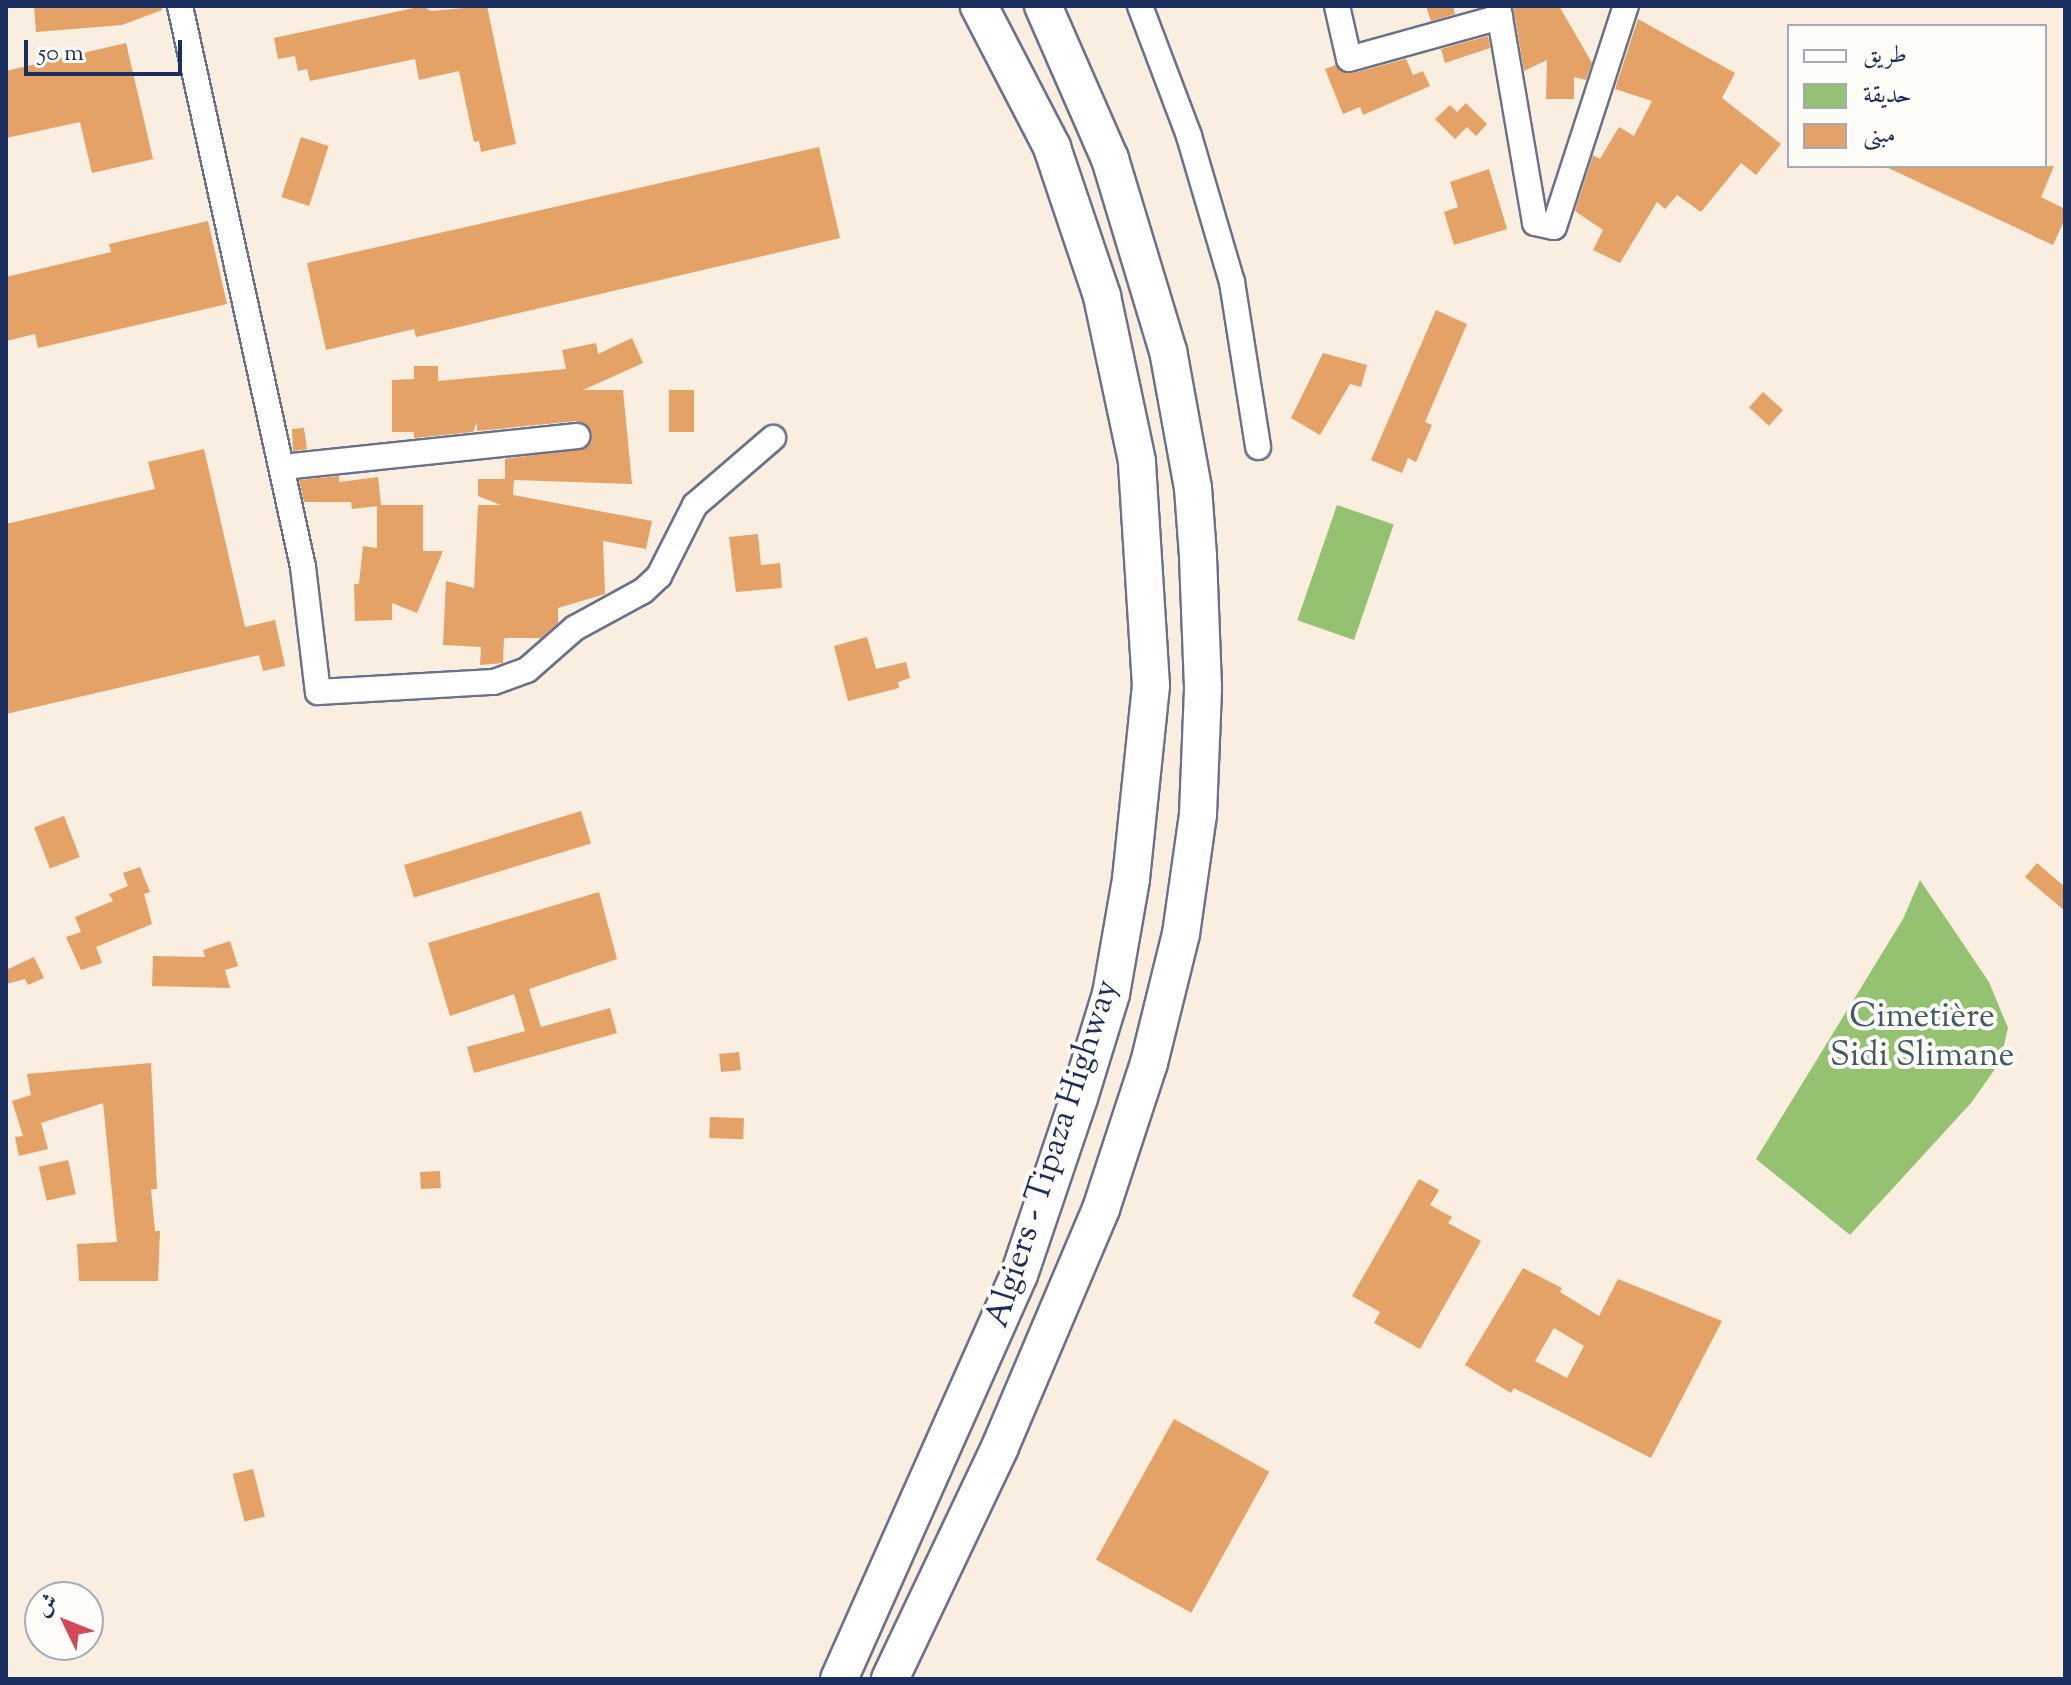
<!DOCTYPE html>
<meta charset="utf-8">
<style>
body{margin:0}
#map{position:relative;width:2071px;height:1685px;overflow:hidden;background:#f9eedf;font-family:"Sorts Mill Goudy",Amiri,serif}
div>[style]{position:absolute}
.green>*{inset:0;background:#94c271;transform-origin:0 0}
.building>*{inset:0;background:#e4a267;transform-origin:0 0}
.roads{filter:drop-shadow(2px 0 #69728b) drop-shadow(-2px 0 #69728b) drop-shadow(0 2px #69728b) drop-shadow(0 -2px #69728b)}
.minor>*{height:24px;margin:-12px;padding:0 12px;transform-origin:12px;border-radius:12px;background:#fff}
.highway>*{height:36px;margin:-18px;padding:0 18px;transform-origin:18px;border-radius:18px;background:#fff}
span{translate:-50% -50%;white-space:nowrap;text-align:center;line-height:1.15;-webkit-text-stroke:8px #fdfcf7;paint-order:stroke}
.park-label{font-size:34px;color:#3f5b64}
.street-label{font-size:34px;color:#1b2f5e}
.frame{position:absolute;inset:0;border:8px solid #1b2f5e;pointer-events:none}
.legend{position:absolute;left:1787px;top:24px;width:260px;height:144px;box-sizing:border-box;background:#fdfcf7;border:2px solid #a3aaba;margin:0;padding:10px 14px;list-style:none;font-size:24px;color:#1b2f5e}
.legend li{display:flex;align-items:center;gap:16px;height:40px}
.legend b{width:40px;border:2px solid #a3aaba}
.north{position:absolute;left:24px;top:1581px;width:80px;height:80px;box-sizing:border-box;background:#fdfcf7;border:2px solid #a3aaba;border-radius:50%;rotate:313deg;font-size:22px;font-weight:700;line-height:32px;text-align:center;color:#1b2f5e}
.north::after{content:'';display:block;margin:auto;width:28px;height:36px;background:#d1495b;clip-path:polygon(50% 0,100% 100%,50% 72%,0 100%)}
.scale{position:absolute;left:24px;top:40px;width:158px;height:36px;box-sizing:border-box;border:4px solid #1b2f5e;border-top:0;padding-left:10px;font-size:24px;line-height:28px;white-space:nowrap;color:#1b2f5e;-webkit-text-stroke:6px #fdfcf7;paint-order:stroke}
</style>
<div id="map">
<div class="green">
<div style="left:1337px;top:505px;width:60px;height:122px;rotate:19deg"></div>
<div style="clip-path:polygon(1920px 880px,1989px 982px,2008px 1028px,2000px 1062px,1971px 1103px,1850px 1235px,1756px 1159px,1903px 919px)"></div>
</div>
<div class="building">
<div style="clip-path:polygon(34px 6px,161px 6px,162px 10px,122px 25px,36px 32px)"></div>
<div style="clip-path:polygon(423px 6px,431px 11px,487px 6px,516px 144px,481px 152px,479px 141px,474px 142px,459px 71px,419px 80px,415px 59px,310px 81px,307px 69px,298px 71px,295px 56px,278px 59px,274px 38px)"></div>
<div style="clip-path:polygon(1426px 6px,1453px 6px,1455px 14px,1431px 21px)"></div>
<div style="clip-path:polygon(1513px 6px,1559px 6px,1592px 63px,1586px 80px,1574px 77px,1574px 99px,1546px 99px,1547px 60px,1524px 71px)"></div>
<div style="clip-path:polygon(1638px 19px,1735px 73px,1722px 98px,1781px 144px,1756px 175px,1741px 163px,1701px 212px,1677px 195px,1665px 209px,1657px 202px,1620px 263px,1593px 250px,1603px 230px,1575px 211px,1593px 155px,1600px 159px,1619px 127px,1634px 136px,1652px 101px,1615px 89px)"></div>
<div style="clip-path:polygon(1488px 36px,1490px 48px,1445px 63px,1441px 49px)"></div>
<div style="clip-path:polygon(126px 43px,153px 159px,92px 173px,80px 122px,6px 138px,6px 71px)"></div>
<div style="clip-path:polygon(1406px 59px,1413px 75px,1423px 71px,1430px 86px,1363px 115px,1360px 107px,1343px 114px,1325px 69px,1336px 65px,1353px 73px)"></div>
<div style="clip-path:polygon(1466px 103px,1487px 124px,1476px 136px,1467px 127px,1455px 139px,1435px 119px,1450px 105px,1457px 112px)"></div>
<div style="left:301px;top:137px;width:29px;height:63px;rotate:18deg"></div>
<div style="clip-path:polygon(819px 147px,840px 238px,416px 337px,414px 329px,326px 350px,307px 263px)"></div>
<div style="clip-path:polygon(1884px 166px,2054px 166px,2041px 197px,2065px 209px,2065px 219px,2053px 245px)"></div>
<div style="clip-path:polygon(1489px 169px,1507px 229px,1454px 245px,1444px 212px,1458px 207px,1450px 182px)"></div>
<div style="clip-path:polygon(208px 221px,227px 304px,38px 348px,35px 334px,6px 341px,6px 277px,111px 252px,109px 244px)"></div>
<div style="clip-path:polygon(1436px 310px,1467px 324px,1425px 422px,1432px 425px,1416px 462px,1408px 458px,1402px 473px,1371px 460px)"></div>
<div style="clip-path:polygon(632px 338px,643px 363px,583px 390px,623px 390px,632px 484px,514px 480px,513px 495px,652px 521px,646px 549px,603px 541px,605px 594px,558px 608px,558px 623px,541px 638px,504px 638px,503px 663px,480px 665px,481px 647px,443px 645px,446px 581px,474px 588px,478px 505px,501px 505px,478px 496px,478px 479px,505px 479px,505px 459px,585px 448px,592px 434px,576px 421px,477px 431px,477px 422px,473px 432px,414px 438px,414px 432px,392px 432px,392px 380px,414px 379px,414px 366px,438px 366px,438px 381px,566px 369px,562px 350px,596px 343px,598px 354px)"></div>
<div style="clip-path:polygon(1323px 353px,1367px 365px,1361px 387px,1350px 384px,1320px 435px,1291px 418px)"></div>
<div style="left:669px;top:390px;width:25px;height:42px"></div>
<div style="left:1763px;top:392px;width:27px;height:21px;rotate:42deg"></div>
<div style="clip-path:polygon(304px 428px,307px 449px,293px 451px,292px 429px)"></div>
<div style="clip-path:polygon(204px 449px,245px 627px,275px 620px,285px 666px,263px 671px,259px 655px,6px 714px,6px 524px,155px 489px,148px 462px)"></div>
<div style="clip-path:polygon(339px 476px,339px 482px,378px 477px,381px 505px,423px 505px,423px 551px,443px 551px,417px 613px,392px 603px,392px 620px,355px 621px,354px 584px,359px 584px,363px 546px,377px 548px,377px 506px,352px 509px,351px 502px,304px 502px,299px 480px)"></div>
<div style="clip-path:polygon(758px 534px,761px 565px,780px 563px,782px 588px,736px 592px,729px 537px)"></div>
<div style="clip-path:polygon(867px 637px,876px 669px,906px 662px,910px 678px,898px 682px,899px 688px,848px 701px,834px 646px)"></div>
<div style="left:581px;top:811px;width:34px;height:185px;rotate:73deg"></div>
<div style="left:64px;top:816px;width:44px;height:32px;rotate:69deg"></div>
<div style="clip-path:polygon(2037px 863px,2065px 887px,2065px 911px,2025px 877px)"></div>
<div style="clip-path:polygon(140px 867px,150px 892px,144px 894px,152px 924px,96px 947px,102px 963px,81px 970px,66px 937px,81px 932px,75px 917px,113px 901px,109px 894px,128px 886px,123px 873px)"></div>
<div style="clip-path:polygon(599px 892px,617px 959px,529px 989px,541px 1027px,610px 1008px,617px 1033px,474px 1073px,467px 1047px,525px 1031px,514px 994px,450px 1016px,428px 943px)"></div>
<div style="clip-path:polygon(230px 941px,238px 966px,225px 970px,230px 988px,152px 986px,153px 956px,205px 957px,203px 950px)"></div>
<div style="clip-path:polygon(34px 957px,44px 978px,28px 985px,25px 979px,6px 984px,6px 970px)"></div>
<div style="left:739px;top:1052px;width:18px;height:20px;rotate:84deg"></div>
<div style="clip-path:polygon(151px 1063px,157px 1189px,151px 1189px,155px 1231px,160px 1231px,158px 1281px,79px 1281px,77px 1244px,117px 1242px,103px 1103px,41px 1123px,48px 1149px,19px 1156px,15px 1137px,23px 1136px,12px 1101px,31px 1095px,27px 1074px)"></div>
<div style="left:710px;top:1117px;width:34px;height:21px;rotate:2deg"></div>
<div style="left:68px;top:1160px;width:35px;height:30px;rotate:77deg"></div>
<div style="left:440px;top:1171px;width:17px;height:20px;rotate:87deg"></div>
<div style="clip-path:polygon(1419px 1179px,1439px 1190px,1430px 1205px,1452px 1217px,1448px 1223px,1481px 1241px,1420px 1349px,1374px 1323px,1380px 1312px,1352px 1296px)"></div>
<div style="clip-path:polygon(evenodd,1523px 1268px,1562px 1288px,1560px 1292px,1599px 1316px,1618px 1279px,1722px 1321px,1651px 1458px,1514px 1388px,1511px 1393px,1465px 1365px,1523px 1268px,1554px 1328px,1584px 1346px,1567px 1378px,1535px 1361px,1554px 1328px)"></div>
<div style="left:1174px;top:1419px;width:109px;height:161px;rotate:29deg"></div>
<div style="left:253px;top:1469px;width:49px;height:21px;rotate:76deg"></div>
</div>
<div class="roads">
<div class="minor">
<div style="left:180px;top:6px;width:574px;rotate:77.63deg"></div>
<div style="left:303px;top:567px;width:126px;rotate:83.2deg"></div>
<div style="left:318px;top:692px;width:176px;rotate:-3.3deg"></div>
<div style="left:494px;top:682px;width:35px;rotate:-20deg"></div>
<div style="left:527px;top:670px;width:64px;rotate:-41.2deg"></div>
<div style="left:575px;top:628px;width:77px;rotate:-28.6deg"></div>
<div style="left:643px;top:591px;width:22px;rotate:-43deg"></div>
<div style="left:659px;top:576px;width:80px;rotate:-63.1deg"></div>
<div style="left:695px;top:505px;width:103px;rotate:-40.7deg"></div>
<div style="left:1140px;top:6px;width:139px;rotate:69.3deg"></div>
<div style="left:1189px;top:136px;width:152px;rotate:73.6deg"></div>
<div style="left:1232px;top:282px;width:167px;rotate:81deg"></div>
<div style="left:1337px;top:6px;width:54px;rotate:77.2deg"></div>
<div style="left:1349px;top:59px;width:157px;rotate:-15.5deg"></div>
<div style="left:1498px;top:6px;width:220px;rotate:80.3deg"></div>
<div style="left:1535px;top:223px;width:19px;rotate:12deg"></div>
<div style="left:1554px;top:227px;width:232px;rotate:-72deg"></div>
<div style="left:283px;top:467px;width:296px;rotate:-6deg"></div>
</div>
<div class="highway">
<div style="left:839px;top:1679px;width:442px;rotate:-66deg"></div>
<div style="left:1019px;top:1275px;width:187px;rotate:-71.3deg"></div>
<div style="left:1079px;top:1098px;width:109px;rotate:-72.9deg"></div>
<div style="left:1111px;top:994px;width:117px;rotate:-80.1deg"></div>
<div style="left:1131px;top:879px;width:194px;rotate:-84.1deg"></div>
<div style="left:1151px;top:686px;width:225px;rotate:-93.6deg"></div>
<div style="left:1137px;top:461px;width:169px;rotate:-102deg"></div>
<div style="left:1102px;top:296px;width:157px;rotate:-108.6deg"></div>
<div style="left:1052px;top:147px;width:159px;rotate:-117.4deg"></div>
<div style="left:890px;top:1679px;width:257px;rotate:-64.6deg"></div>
<div style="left:1000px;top:1447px;width:259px;rotate:-67deg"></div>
<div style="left:1101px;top:1209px;width:154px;rotate:-71.8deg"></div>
<div style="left:1149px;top:1063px;width:133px;rotate:-76.1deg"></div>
<div style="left:1181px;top:934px;width:121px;rotate:-81.9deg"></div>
<div style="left:1198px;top:814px;width:127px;rotate:-87.7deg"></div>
<div style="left:1203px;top:687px;width:131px;rotate:-92.2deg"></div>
<div style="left:1198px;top:556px;width:68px;rotate:-94.2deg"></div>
<div style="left:1193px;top:488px;width:139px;rotate:-100.3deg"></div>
<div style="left:1168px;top:351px;width:201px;rotate:-106.8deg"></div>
<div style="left:1110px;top:159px;width:167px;rotate:-113.6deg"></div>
</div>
</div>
<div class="park-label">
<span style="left:1922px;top:1037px">Cimetière<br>Sidi Slimane</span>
</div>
<div class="street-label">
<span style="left:1053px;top:1154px;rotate:-72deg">Algiers - Tipaza Highway</span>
</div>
<div class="frame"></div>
<ul class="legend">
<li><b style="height:10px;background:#fff"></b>طريق</li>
<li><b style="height:22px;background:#94c271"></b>حديقة</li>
<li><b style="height:22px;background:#e4a267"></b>مبنى</li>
</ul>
<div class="north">ش</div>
<div class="scale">50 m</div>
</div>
